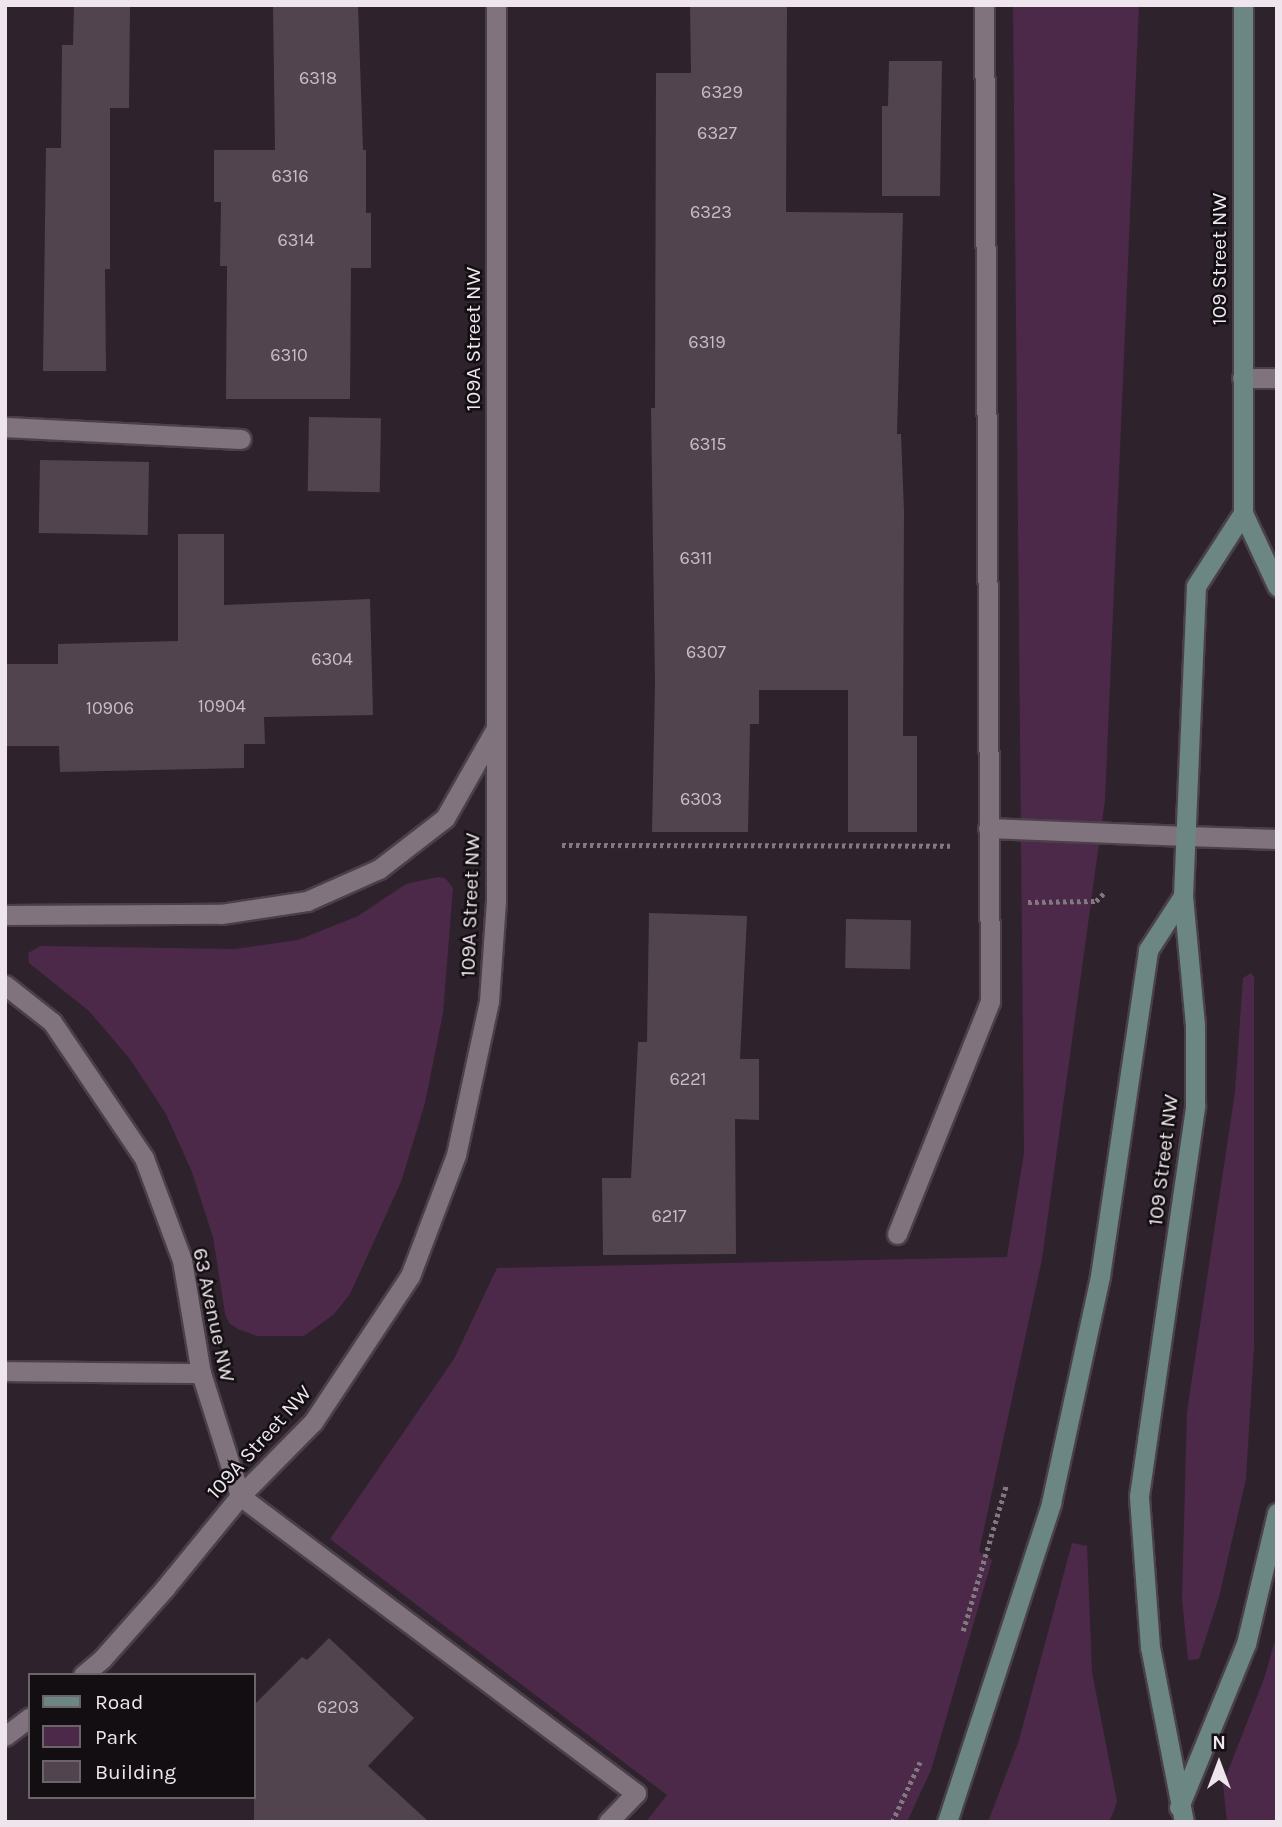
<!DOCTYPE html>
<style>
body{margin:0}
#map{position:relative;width:1282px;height:1827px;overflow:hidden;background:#2e232c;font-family:Karla,sans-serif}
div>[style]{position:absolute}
.green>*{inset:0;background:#4d2949}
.building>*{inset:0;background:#51444f;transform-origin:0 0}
.path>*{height:4.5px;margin-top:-2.25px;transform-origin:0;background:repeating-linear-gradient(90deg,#827880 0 3.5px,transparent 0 7px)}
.roads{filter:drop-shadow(2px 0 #4a4049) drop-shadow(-2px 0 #4a4049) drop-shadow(0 2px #4a4049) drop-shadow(0 -2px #4a4049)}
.service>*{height:19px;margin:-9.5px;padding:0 9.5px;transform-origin:9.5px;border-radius:9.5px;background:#80737e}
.minor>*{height:19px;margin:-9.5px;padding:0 9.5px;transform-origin:9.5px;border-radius:9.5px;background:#80737e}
.secondary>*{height:19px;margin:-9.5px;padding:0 9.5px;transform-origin:9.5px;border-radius:9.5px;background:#6b8683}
span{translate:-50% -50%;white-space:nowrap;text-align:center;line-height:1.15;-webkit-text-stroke:5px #130e12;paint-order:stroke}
.number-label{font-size:18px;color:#c7bec5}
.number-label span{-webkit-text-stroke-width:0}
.street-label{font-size:21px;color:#eee6ec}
.frame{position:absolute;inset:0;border:7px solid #eee6ec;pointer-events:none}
.legend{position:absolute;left:28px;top:1673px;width:228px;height:126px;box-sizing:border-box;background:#130e12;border:2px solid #6b6469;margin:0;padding:9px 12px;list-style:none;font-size:21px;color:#eee6ec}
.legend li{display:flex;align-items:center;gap:14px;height:35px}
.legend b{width:35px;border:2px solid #6b6469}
.north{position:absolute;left:1184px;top:1729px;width:70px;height:70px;-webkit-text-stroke:5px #130e12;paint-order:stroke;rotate:0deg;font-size:19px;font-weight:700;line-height:28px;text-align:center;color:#eee6ec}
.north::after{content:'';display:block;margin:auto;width:24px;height:32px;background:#eee6ec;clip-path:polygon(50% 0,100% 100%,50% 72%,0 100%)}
</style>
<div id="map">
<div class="green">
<div style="clip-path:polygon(1013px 5px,1139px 5px,1105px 800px,1042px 1259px,979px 1552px,992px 1560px,931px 1770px,907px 1822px,646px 1822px,667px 1795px,330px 1539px,454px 1359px,497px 1268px,1007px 1257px,1024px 1153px)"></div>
<div style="clip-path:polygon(438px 877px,445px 878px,453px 888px,443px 1013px,425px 1103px,401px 1182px,350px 1294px,334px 1314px,304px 1336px,257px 1336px,238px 1329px,229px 1323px,225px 1313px,213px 1237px,192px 1172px,166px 1114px,130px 1059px,89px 1011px,29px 963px,28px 953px,41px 946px,235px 949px,298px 940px,358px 916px,406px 884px)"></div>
<div style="clip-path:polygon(1251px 973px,1254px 977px,1254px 1348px,1246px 1479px,1219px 1597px,1199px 1659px,1188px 1660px,1182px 1598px,1187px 1412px,1235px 1092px,1243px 978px)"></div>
<div style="clip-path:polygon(1072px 1543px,1087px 1546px,1092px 1672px,1117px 1801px,1113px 1813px,1109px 1822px,988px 1822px,1019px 1740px)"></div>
<div style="clip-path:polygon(1277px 1633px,1277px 1822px,1227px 1822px,1223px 1784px,1265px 1676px)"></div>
</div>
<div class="building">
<div style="clip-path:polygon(74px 5px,130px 5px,129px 108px,110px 108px,110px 269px,105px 269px,106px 371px,43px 371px,46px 148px,61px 148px,62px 45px,73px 45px)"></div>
<div style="clip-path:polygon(273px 5px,358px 5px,363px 150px,366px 150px,366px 213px,371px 213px,371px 268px,351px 268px,350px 399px,226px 399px,227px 266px,220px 266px,221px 202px,214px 202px,214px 150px,275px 150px)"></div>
<div style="clip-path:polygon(690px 5px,787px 5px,786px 212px,903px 213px,897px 434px,901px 434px,904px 512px,903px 736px,917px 736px,917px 832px,848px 832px,848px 690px,759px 690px,759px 724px,750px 724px,748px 832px,652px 832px,655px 684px,651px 408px,655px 408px,656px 73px,691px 73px)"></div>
<div style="clip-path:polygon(889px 61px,942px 61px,940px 196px,882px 196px,882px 106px,888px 106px)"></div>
<div style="left:309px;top:417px;width:72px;height:74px;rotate:1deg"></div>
<div style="left:40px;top:460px;width:109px;height:73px;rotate:1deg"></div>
<div style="clip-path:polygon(178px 534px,224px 534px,224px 605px,370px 599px,373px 715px,264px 717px,265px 744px,244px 744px,244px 768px,60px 772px,59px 746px,5px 746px,5px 664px,58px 664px,58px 644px,178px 641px)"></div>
<div style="clip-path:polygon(649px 913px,747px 916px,740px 1059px,759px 1059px,759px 1120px,735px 1119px,736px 1254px,603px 1255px,602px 1178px,631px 1178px,638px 1042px,647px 1042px)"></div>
<div style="left:846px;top:919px;width:65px;height:49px;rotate:1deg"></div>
<div style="clip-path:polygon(329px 1638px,414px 1718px,368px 1766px,429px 1822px,254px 1822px,254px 1705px,302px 1657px,307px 1660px)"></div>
</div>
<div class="path">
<div style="left:562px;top:845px;width:388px;rotate:0.1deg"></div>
<div style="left:1028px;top:902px;width:68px;rotate:-0.8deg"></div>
<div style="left:1096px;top:901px;width:13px;rotate:-45deg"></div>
<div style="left:963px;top:1631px;width:151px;rotate:-73.5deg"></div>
<div style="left:892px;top:1822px;width:66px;rotate:-65deg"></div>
</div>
<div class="roads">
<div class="service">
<div style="left:1242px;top:378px;width:35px"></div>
<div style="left:5px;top:427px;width:236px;rotate:2.9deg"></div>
<div style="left:988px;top:828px;width:199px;rotate:2.3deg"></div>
<div style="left:897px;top:1234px;width:250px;rotate:-68.2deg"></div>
<div style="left:990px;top:1002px;width:997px;rotate:-90.34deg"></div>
<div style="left:5px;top:1371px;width:196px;rotate:0.6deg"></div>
<div style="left:240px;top:1496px;width:495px;rotate:36.9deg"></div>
<div style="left:636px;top:1793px;width:40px;rotate:134deg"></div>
</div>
<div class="minor">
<div style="left:1187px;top:836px;width:90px;rotate:1.9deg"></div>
<div style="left:5px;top:915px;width:216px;rotate:-0.3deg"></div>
<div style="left:221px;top:914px;width:87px;rotate:-8.6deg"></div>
<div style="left:307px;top:901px;width:79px;rotate:-24deg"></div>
<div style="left:379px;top:869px;width:83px;rotate:-37.7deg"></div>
<div style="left:445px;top:818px;width:101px;rotate:-60.4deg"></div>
<div style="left:5px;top:985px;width:60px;rotate:38.2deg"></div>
<div style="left:52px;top:1022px;width:164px;rotate:55.9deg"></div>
<div style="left:144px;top:1158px;width:109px;rotate:69.6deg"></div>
<div style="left:182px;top:1260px;width:115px;rotate:80.5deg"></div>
<div style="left:201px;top:1373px;width:129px;rotate:72.4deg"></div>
<div style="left:83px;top:1675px;width:25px;rotate:-40deg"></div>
<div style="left:102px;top:1659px;width:95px;rotate:-48.4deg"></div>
<div style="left:165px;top:1588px;width:119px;rotate:-50.8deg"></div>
<div style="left:240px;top:1496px;width:104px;rotate:-45.4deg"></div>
<div style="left:313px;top:1422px;width:175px;rotate:-56.4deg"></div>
<div style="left:410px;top:1276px;width:129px;rotate:-69.2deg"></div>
<div style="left:456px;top:1155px;width:157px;rotate:-77.9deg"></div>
<div style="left:489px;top:1001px;width:99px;rotate:-86deg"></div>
<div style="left:496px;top:902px;width:897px;rotate:-90deg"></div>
<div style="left:5px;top:1736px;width:31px;rotate:-37deg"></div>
</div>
<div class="secondary">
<div style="left:1243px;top:5px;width:508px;rotate:90deg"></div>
<div style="left:1243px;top:513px;width:81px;rotate:65deg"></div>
<div style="left:1179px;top:1807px;width:176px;rotate:-67.7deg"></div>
<div style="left:1246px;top:1644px;width:135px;rotate:-76.7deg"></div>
<div style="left:947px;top:1822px;width:336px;rotate:-71.9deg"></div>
<div style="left:1051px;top:1503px;width:232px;rotate:-77.8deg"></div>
<div style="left:1100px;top:1276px;width:330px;rotate:-81.6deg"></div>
<div style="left:1148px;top:950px;width:64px;rotate:-57.1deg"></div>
<div style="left:1184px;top:1822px;width:178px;rotate:-101deg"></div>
<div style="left:1150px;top:1647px;width:151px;rotate:-94.2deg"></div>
<div style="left:1139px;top:1496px;width:395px;rotate:-81.8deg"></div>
<div style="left:1195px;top:1105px;width:80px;rotate:-90deg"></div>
<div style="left:1195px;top:1025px;width:130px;rotate:-95.3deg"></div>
<div style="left:1183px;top:896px;width:310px;rotate:-87.6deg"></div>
<div style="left:1196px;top:586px;width:87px;rotate:-57.2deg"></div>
</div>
</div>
<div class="number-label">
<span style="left:318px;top:78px">6318</span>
<span style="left:722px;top:92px">6329</span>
<span style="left:717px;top:133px">6327</span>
<span style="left:290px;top:176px">6316</span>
<span style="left:711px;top:212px">6323</span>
<span style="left:296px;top:240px">6314</span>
<span style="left:707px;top:342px">6319</span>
<span style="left:289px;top:355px">6310</span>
<span style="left:708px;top:444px">6315</span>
<span style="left:696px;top:558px">6311</span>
<span style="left:706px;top:652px">6307</span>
<span style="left:332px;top:659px">6304</span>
<span style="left:222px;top:706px">10904</span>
<span style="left:110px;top:708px">10906</span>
<span style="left:701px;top:799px">6303</span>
<span style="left:688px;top:1079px">6221</span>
<span style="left:669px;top:1216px">6217</span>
<span style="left:338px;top:1707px">6203</span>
</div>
<div class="street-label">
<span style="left:1219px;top:259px;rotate:-90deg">109 Street NW</span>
<span style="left:473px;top:339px;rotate:-90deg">109A Street NW</span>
<span style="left:470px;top:905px;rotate:-88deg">109A Street NW</span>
<span style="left:1163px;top:1160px;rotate:-83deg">109 Street NW</span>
<span style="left:214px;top:1315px;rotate:78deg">63 Avenue NW</span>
<span style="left:259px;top:1442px;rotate:-48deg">109A Street NW</span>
</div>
<div class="frame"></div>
<ul class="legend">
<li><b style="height:9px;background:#6b8683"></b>Road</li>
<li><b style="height:19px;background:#4d2949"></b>Park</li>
<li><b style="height:19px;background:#51444f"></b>Building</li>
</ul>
<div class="north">N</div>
</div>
